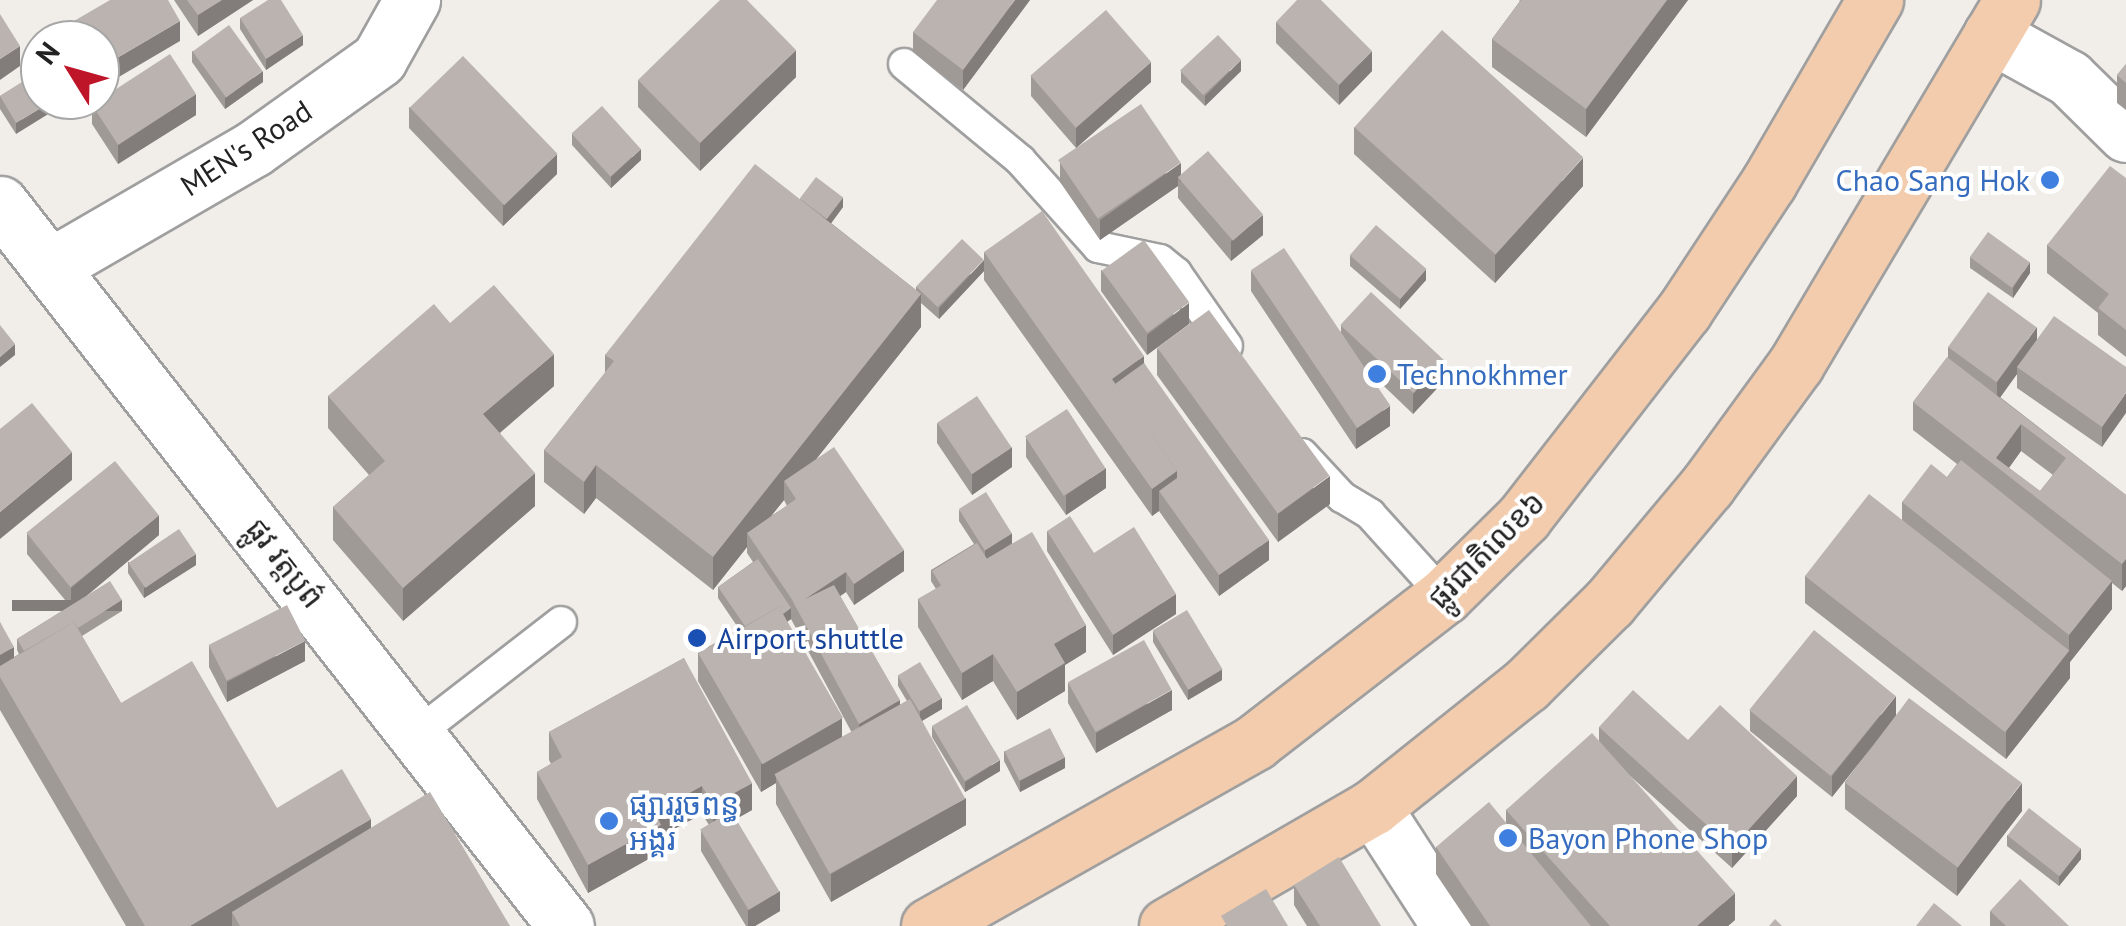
<!DOCTYPE html>
<meta charset="utf-8">
<style>
body{margin:0}
#map{position:relative;width:2126px;height:926px;overflow:hidden;background:#f1eeea;font-family:"PT Sans","Noto Sans Khmer",sans-serif}
div>[style]{position:absolute}
.roads{filter:drop-shadow(2px 0 #9f9f9f) drop-shadow(-2px 0 #9f9f9f) drop-shadow(0 2px #9f9f9f) drop-shadow(0 -2px #9f9f9f)}
.service>*{height:30px;margin:-15px;padding:0 15px;transform-origin:15px;border-radius:15px;background:#fff}
.minor>*{height:55px;margin:-27.5px;padding:0 27.5px;transform-origin:27.5px;border-radius:27.5px;background:#fff}
.tertiary>*{height:55px;margin:-27.5px;padding:0 27.5px;transform-origin:27.5px;border-radius:27.5px;background:#fff}
.primary>*{height:55px;margin:-27.5px;padding:0 27.5px;transform-origin:27.5px;border-radius:27.5px;background:#f3ccad}
.wall>*{inset:0;background:#a09a96}
.shaded-wall>*{inset:0;background:#827d7a;transform-origin:0 0}
.building>*{inset:0;background:#bab3af;transform-origin:0 0}
.dots>*{width:28px;height:28px;translate:-50% -50%;box-sizing:border-box;border:5px solid #fff;border-radius:50%}
span{translate:-50% -50%;white-space:nowrap;text-align:center;line-height:1.15;-webkit-text-stroke:8px #fff;paint-order:stroke}
.street-label{font-size:30px;color:#222}
.shop-label{font-size:30px;color:#366cbe}
.right{translate:-100% -50%;text-align:right}
.left{translate:0 -50%;text-align:left}
.transit-label{font-size:30px;color:#164399}
.north{position:absolute;left:20px;top:20px;width:100px;height:100px;box-sizing:border-box;background:#fff;border:2px solid #a7a7a7;border-radius:50%;rotate:307deg;font-size:28px;font-weight:700;line-height:40px;text-align:center;color:#222}
.north::after{content:'';display:block;margin:auto;width:35px;height:45px;background:#bf1529;clip-path:polygon(50% 0,100% 100%,50% 72%,0 100%)}
</style>
<div id="map">
<div class="roads">
<div class="service">
<div style="left:904px;top:64px;width:151px;rotate:39.6deg"></div>
<div style="left:1020px;top:160px;width:117px;rotate:48.1deg"></div>
<div style="left:1098px;top:247px;width:63px;rotate:11.8deg"></div>
<div style="left:1160px;top:260px;width:21px;rotate:39deg"></div>
<div style="left:1176px;top:273px;width:89px;rotate:55.1deg"></div>
<div style="left:1302px;top:454px;width:59px;rotate:47.1deg"></div>
<div style="left:1342px;top:497px;width:33px;rotate:31deg"></div>
<div style="left:1370px;top:514px;width:110px;rotate:47.9deg"></div>
<div style="left:418px;top:733px;width:181px;rotate:-37.8deg"></div>
</div>
<div class="minor">
<div style="left:1991px;top:35px;width:89px;rotate:28.9deg"></div>
<div style="left:2069px;top:78px;width:80px;rotate:44.5deg"></div>
<div style="left:51px;top:266px;width:233px;rotate:-30.1deg"></div>
<div style="left:253px;top:149px;width:155px;rotate:-35.5deg"></div>
<div style="left:379px;top:59px;width:68px;rotate:-60.8deg"></div>
<div style="left:1373px;top:807px;width:142px;rotate:57.1deg"></div>
</div>
<div class="tertiary">
<div style="left:0;top:204px;width:917px;rotate:51.91deg"></div>
</div>
<div class="primary">
<div style="left:929px;top:926px;width:374px;rotate:-29.4deg"></div>
<div style="left:1255px;top:742px;width:239px;rotate:-37.7deg"></div>
<div style="left:1444px;top:596px;width:112px;rotate:-44.6deg"></div>
<div style="left:1524px;top:517px;width:261px;rotate:-52.2deg"></div>
<div style="left:1684px;top:311px;width:154px;rotate:-56.6deg"></div>
<div style="left:1769px;top:182px;width:211px;rotate:-59.8deg"></div>
<div style="left:1167px;top:926px;width:238px;rotate:-30deg"></div>
<div style="left:1373px;top:807px;width:196px;rotate:-38.6deg"></div>
<div style="left:1526px;top:685px;width:117px;rotate:-44.7deg"></div>
<div style="left:1609px;top:603px;width:153px;rotate:-50.1deg"></div>
<div style="left:1707px;top:486px;width:151px;rotate:-53.9deg"></div>
<div style="left:1796px;top:364px;width:423px;rotate:-59.3deg"></div>
</div>
</div>
<div class="wall">
<div style="clip-path:polygon(174px 0,253px 0,198px 36px)"></div>
<div style="clip-path:polygon(1030px 0,963px 90px,913px 52px,913px 32px)"></div>
<div style="clip-path:polygon(1519px 0,1688px 0,1586px 137px,1492px 67px,1492px 39px,1520px 1px)"></div>
<div style="clip-path:polygon(240px 18px,303px 45px,266px 70px,240px 29px)"></div>
<div style="clip-path:polygon(1276px 22px,1372px 71px,1339px 105px,1276px 43px)"></div>
<div style="clip-path:polygon(192px 51px,263px 82px,225px 109px,192px 62px)"></div>
<div style="clip-path:polygon(2126px 64px,2126px 110px,2117px 103px,2117px 75px)"></div>
<div style="clip-path:polygon(40px 71px,16px 134px,0 109px,0 96px)"></div>
<div style="clip-path:polygon(1181px 71px,1241px 71px,1205px 106px,1181px 82px)"></div>
<div style="clip-path:polygon(1031px 76px,1151px 82px,1076px 148px,1031px 96px)"></div>
<div style="clip-path:polygon(796px 77px,700px 171px,638px 107px,638px 80px)"></div>
<div style="clip-path:polygon(92px 104px,196px 115px,118px 164px,92px 124px)"></div>
<div style="clip-path:polygon(409px 107px,557px 174px,503px 226px,409px 128px)"></div>
<div style="clip-path:polygon(1354px 127px,1583px 186px,1495px 283px,1354px 154px)"></div>
<div style="clip-path:polygon(572px 134px,641px 160px,611px 188px,572px 145px)"></div>
<div style="clip-path:polygon(1060px 162px,1181px 175px,1263px 235px,1231px 261px,1178px 198px,1178px 186px,1100px 240px,1060px 182px)"></div>
<div style="clip-path:polygon(2126px 178px,2126px 357px,2098px 335px,2098px 313px,2047px 273px,2047px 245px)"></div>
<div style="clip-path:polygon(evenodd,800px 199px,843px 207px,831px 223px,916px 290px,916px 287px,984px 271px,939px 319px,921px 303px,921px 327px,816px 459px,904px 571px,854px 605px,846px 592px,840px 596px,900px 705px,907px 701px,898px 686px,898px 675px,942px 709px,922px 721px,966px 825px,831px 902px,776px 804px,776px 783px,761px 792px,698px 681px,698px 653px,739px 629px,718px 598px,718px 587px,753px 562px,747px 553px,747px 547px,713px 590px,596px 498px,584px 514px,544px 482px,544px 450px,605px 373px,605px 355px,800px 199px,784px 500px,787px 506px,771px 516px,784px 500px,800px 199px,791px 619px,852px 733px,842px 739px,787px 622px,791px 619px)"></div>
<div style="clip-path:polygon(984px 252px,1144px 363px,1269px 560px,1219px 596px,1159px 511px,1152px 516px,984px 280px)"></div>
<div style="clip-path:polygon(1350px 255px,1426px 280px,1400px 309px,1350px 266px)"></div>
<div style="clip-path:polygon(1970px 257px,2030px 273px,2013px 298px,1970px 268px)"></div>
<div style="clip-path:polygon(1101px 270px,1189px 324px,1147px 355px,1101px 291px)"></div>
<div style="clip-path:polygon(1251px 271px,1341px 332px,1341px 325px,1444px 381px,1413px 414px,1365px 368px,1390px 426px,1356px 449px,1251px 291px)"></div>
<div style="clip-path:polygon(450px 323px,554px 386px,500px 433px,535px 506px,403px 621px,333px 540px,333px 507px,369px 475px,328px 428px,328px 396px)"></div>
<div style="clip-path:polygon(evenodd,2037px 340px,2126px 367px,2102px 447px,2017px 388px,2017px 374px,2000px 397px,2126px 495px,2126px 586px,2122px 591px,2112px 583px,2112px 609px,2070px 662px,2070px 678px,2006px 759px,1805px 603px,1805px 576px,1902px 520px,1902px 502px,1947px 477px,1957px 464px,1913px 430px,1913px 402px,1948px 357px,1948px 347px,2037px 340px,2021px 451px,2053px 475px,2040px 491px,2009px 468px,2021px 451px)"></div>
<div style="clip-path:polygon(1157px 348px,1330px 504px,1278px 542px,1157px 375px)"></div>
<div style="clip-path:polygon(937px 423px,1012px 467px,972px 495px,937px 443px)"></div>
<div style="clip-path:polygon(1026px 437px,1106px 488px,1066px 515px,1026px 457px)"></div>
<div style="clip-path:polygon(959px 510px,1012px 543px,1086px 652px,1065px 665px,1065px 691px,1017px 720px,993px 681px,962px 700px,918px 627px,918px 599px,936px 589px,931px 581px,931px 570px,974px 544px,959px 521px)"></div>
<div style="clip-path:polygon(1047px 531px,1094px 553px,1176px 614px,1113px 655px,1047px 551px)"></div>
<div style="clip-path:polygon(27px 534px,159px 535px,86px 596px,122px 611px,82px 636px,121px 703px,277px 808px,371px 828px,510px 926px,126px 926px,0 710px,0 622px,14px 657px,19px 654px,17px 650px,17px 639px,70px 606px,27px 554px)"></div>
<div style="clip-path:polygon(128px 562px,196px 565px,144px 598px,128px 573px)"></div>
<div style="clip-path:polygon(1153px 631px,1222px 680px,1188px 700px,1153px 642px)"></div>
<div style="clip-path:polygon(209px 646px,305px 661px,227px 702px,209px 667px)"></div>
<div style="clip-path:polygon(684px 658px,752px 810px,736px 819px,780px 911px,755px 926px,746px 926px,701px 851px,701px 830px,709px 825px,702px 814px,661px 836px,661px 852px,588px 893px,537px 799px,537px 772px,551px 764px,549px 760px,549px 732px)"></div>
<div style="clip-path:polygon(1068px 683px,1172px 710px,1096px 753px,1068px 703px)"></div>
<div style="clip-path:polygon(1750px 711px,1896px 715px,2022px 811px,1957px 896px,1845px 809px,1845px 782px,1873px 746px,1832px 797px,1750px 731px)"></div>
<div style="clip-path:polygon(932px 726px,1000px 771px,965px 792px,932px 737px)"></div>
<div style="clip-path:polygon(1599px 727px,1688px 740px,1797px 796px,1732px 868px,1628px 774px,1735px 920px,1728px 926px,1471px 926px,1436px 874px,1436px 847px,1506px 823px,1506px 810px,1599px 741px)"></div>
<div style="clip-path:polygon(1004px 751px,1065px 768px,1020px 792px,1004px 761px)"></div>
<div style="clip-path:polygon(2007px 835px,2081px 859px,2059px 886px,2007px 846px)"></div>
<div style="clip-path:polygon(1294px 885px,1381px 926px,1307px 926px,1294px 905px)"></div>
<div style="clip-path:polygon(1990px 911px,2069px 926px,1990px 926px)"></div>
</div>
<div class="shaded-wall">
<div style="clip-path:polygon(222px 0,253px 0,198px 36px,198px 15px)"></div>
<div style="clip-path:polygon(1015px 0,1030px 0,963px 90px,963px 70px)"></div>
<div style="clip-path:polygon(1667px 0,1688px 0,1586px 137px,1586px 109px)"></div>
<div style="clip-path:polygon(180px 21px,180px 41px,100px 88px,100px 68px)"></div>
<div style="clip-path:polygon(303px 35px,303px 45px,266px 70px,266px 59px)"></div>
<div style="clip-path:polygon(20px 46px,20px 66px,0 80px,0 59px)"></div>
<div style="clip-path:polygon(796px 50px,796px 77px,700px 171px,700px 143px)"></div>
<div style="clip-path:polygon(1372px 51px,1372px 71px,1339px 105px,1339px 85px)"></div>
<div style="clip-path:polygon(1241px 60px,1241px 71px,1205px 106px,1205px 96px)"></div>
<div style="clip-path:polygon(1151px 62px,1151px 82px,1076px 148px,1076px 128px)"></div>
<div style="clip-path:polygon(263px 71px,263px 82px,225px 109px,225px 98px)"></div>
<div style="clip-path:polygon(196px 94px,196px 115px,118px 164px,118px 144px)"></div>
<div style="clip-path:polygon(54px 100px,71px 100px,16px 134px,16px 123px)"></div>
<div style="clip-path:polygon(641px 149px,641px 160px,611px 188px,611px 177px)"></div>
<div style="clip-path:polygon(557px 154px,557px 174px,503px 226px,503px 205px)"></div>
<div style="clip-path:polygon(1583px 158px,1583px 186px,1495px 283px,1495px 255px)"></div>
<div style="clip-path:polygon(1181px 163px,1181px 182px,1178px 178px,1178px 186px,1100px 240px,1100px 220px)"></div>
<div style="clip-path:polygon(843px 197px,843px 207px,824px 233px,824px 222px)"></div>
<div style="clip-path:polygon(1263px 215px,1263px 235px,1231px 261px,1231px 241px)"></div>
<div style="clip-path:polygon(984px 260px,984px 271px,939px 319px,939px 308px)"></div>
<div style="clip-path:polygon(2030px 262px,2030px 273px,2013px 298px,2013px 288px)"></div>
<div style="clip-path:polygon(1426px 269px,1426px 280px,1400px 309px,1400px 298px)"></div>
<div style="clip-path:polygon(921px 294px,921px 327px,791px 491px,784px 481px,784px 500px,752px 540px,747px 533px,747px 547px,713px 590px,713px 557px)"></div>
<div style="clip-path:polygon(1189px 303px,1189px 324px,1147px 355px,1147px 335px)"></div>
<div style="clip-path:polygon(2037px 327px,2037px 347px,2017px 367px,2017px 374px,1997px 402px,1997px 382px)"></div>
<div style="clip-path:polygon(15px 344px,15px 355px,0 367px,0 357px)"></div>
<div style="clip-path:polygon(554px 354px,554px 386px,483px 447px,483px 414px)"></div>
<div style="clip-path:polygon(1144px 356px,1144px 384px,1121px 400px,1112px 379px)"></div>
<div style="clip-path:polygon(1444px 361px,1444px 381px,1413px 414px,1413px 394px)"></div>
<div style="clip-path:polygon(2126px 393px,2126px 413px,2102px 447px,2102px 427px)"></div>
<div style="clip-path:polygon(1390px 406px,1390px 426px,1356px 449px,1356px 429px)"></div>
<div style="clip-path:polygon(2021px 424px,2021px 451px,2005px 473px,1996px 458px)"></div>
<div style="clip-path:polygon(1012px 447px,1012px 467px,972px 495px,972px 474px)"></div>
<div style="clip-path:polygon(72px 452px,72px 480px,0 539px,0 512px)"></div>
<div style="clip-path:polygon(596px 465px,596px 498px,584px 514px,584px 482px)"></div>
<div style="clip-path:polygon(1106px 468px,1106px 488px,1066px 515px,1066px 495px)"></div>
<div style="clip-path:polygon(1177px 471px,1177px 499px,1159px 491px,1159px 511px,1152px 516px,1152px 489px)"></div>
<div style="clip-path:polygon(535px 473px,535px 506px,403px 621px,403px 588px)"></div>
<div style="clip-path:polygon(1330px 476px,1330px 504px,1278px 542px,1278px 514px)"></div>
<div style="clip-path:polygon(159px 515px,159px 535px,71px 609px,71px 588px)"></div>
<div style="clip-path:polygon(1012px 533px,1012px 543px,985px 561px,985px 550px)"></div>
<div style="clip-path:polygon(1269px 540px,1269px 560px,1219px 596px,1219px 575px)"></div>
<div style="clip-path:polygon(904px 550px,904px 571px,854px 605px,854px 584px)"></div>
<div style="clip-path:polygon(196px 554px,196px 565px,144px 598px,144px 587px)"></div>
<div style="clip-path:polygon(2126px 559px,2126px 586px,2122px 591px,2122px 564px)"></div>
<div style="clip-path:polygon(846px 572px,846px 592px,805px 620px,805px 599px)"></div>
<div style="clip-path:polygon(2112px 581px,2112px 609px,2070px 662px,2070px 678px,2006px 759px,2006px 731px,2069px 651px,2069px 635px)"></div>
<div style="clip-path:polygon(1176px 594px,1176px 614px,1113px 655px,1113px 635px)"></div>
<div style="left:122px;top:600px;width:11px;height:110px;rotate:90deg"></div>
<div style="clip-path:polygon(791px 608px,791px 619px,751px 647px,751px 636px)"></div>
<div style="clip-path:polygon(1086px 625px,1086px 652px,1065px 665px,1065px 691px,1017px 720px,1017px 692px,1054px 644px)"></div>
<div style="clip-path:polygon(305px 641px,305px 661px,227px 702px,227px 682px)"></div>
<div style="clip-path:polygon(14px 647px,14px 668px,0 676px,0 655px)"></div>
<div style="clip-path:polygon(993px 654px,993px 681px,962px 700px,962px 673px)"></div>
<div style="clip-path:polygon(1222px 669px,1222px 680px,1188px 700px,1188px 690px)"></div>
<div style="clip-path:polygon(1172px 690px,1172px 710px,1096px 753px,1096px 733px)"></div>
<div style="clip-path:polygon(1896px 696px,1896px 716px,1832px 797px,1832px 776px)"></div>
<div style="clip-path:polygon(942px 698px,942px 709px,920px 722px,920px 711px)"></div>
<div style="clip-path:polygon(900px 700px,900px 720px,859px 744px,859px 724px)"></div>
<div style="clip-path:polygon(842px 718px,842px 745px,776px 777px,776px 783px,761px 792px,761px 764px)"></div>
<div style="clip-path:polygon(1065px 757px,1065px 768px,1020px 792px,1020px 781px)"></div>
<div style="clip-path:polygon(1000px 760px,1000px 771px,965px 792px,965px 782px)"></div>
<div style="clip-path:polygon(1797px 776px,1797px 796px,1732px 868px,1732px 848px)"></div>
<div style="clip-path:polygon(752px 783px,752px 810px,713px 832px,713px 805px)"></div>
<div style="clip-path:polygon(2022px 783px,2022px 811px,1957px 896px,1957px 868px)"></div>
<div style="clip-path:polygon(702px 786px,702px 814px,661px 836px,661px 852px,588px 893px,588px 865px,655px 812px)"></div>
<div style="clip-path:polygon(966px 798px,966px 825px,831px 902px,831px 874px)"></div>
<div style="clip-path:polygon(371px 819px,371px 852px,232px 912px,232px 926px,190px 926px)"></div>
<div style="clip-path:polygon(2081px 848px,2081px 859px,2059px 886px,2059px 876px)"></div>
<div style="clip-path:polygon(780px 891px,780px 911px,755px 926px,748px 926px,748px 910px)"></div>
<div style="clip-path:polygon(1735px 893px,1735px 920px,1728px 926px,1697px 926px)"></div>
</div>
<div class="building">
<div style="clip-path:polygon(110px 0,168px 0,180px 21px,100px 68px,100px 40px,69px 40px,62px 28px)"></div>
<div style="clip-path:polygon(187px 0,222px 0,198px 15px)"></div>
<div style="clip-path:polygon(268px 0,281px 0,303px 35px,266px 59px,240px 18px)"></div>
<div style="clip-path:polygon(720px 0,747px 0,796px 50px,700px 143px,638px 80px)"></div>
<div style="clip-path:polygon(937px 0,1015px 0,963px 70px,913px 32px)"></div>
<div style="clip-path:polygon(1297px 0,1321px 0,1372px 51px,1339px 85px,1276px 22px)"></div>
<div style="clip-path:polygon(1521px 0,1667px 0,1586px 109px,1492px 39px)"></div>
<div style="left:1106px;top:10px;width:69px;height:100px;rotate:49deg"></div>
<div style="clip-path:polygon(0 14px,20px 46px,0 59px)"></div>
<div style="left:229px;top:25px;width:57px;height:45px;rotate:54deg"></div>
<div style="left:1442px;top:30px;width:190px;height:131px;rotate:42deg"></div>
<div style="left:1218px;top:35px;width:34px;height:52px;rotate:47deg"></div>
<div style="left:170px;top:54px;width:48px;height:93px;rotate:57deg"></div>
<div style="left:463px;top:56px;width:136px;height:74px;rotate:46deg"></div>
<div style="clip-path:polygon(2126px 64px,2126px 83px,2117px 75px)"></div>
<div style="clip-path:polygon(40px 71px,40px 100px,54px 100px,16px 123px,0 96px)"></div>
<div style="left:1141px;top:104px;width:71px;height:100px;rotate:56deg"></div>
<div style="left:602px;top:106px;width:58px;height:41px;rotate:48deg"></div>
<div style="left:1208px;top:151px;width:84px;height:40px;rotate:49deg"></div>
<div style="clip-path:polygon(755px 164px,921px 294px,713px 557px,596px 465px,584px 482px,544px 450px,614px 361px,605px 355px)"></div>
<div style="clip-path:polygon(2110px 166px,2126px 178px,2126px 330px,2098px 308px,2109px 294px,2047px 245px)"></div>
<div style="left:816px;top:177px;width:34px;height:27px;rotate:37deg"></div>
<div style="clip-path:polygon(1042px 211px,1144px 356px,1112px 379px,1177px 471px,1152px 489px,984px 252px)"></div>
<div style="left:1376px;top:225px;width:67px;height:40px;rotate:41deg"></div>
<div style="left:1988px;top:232px;width:52px;height:31px;rotate:36deg"></div>
<div style="left:962px;top:239px;width:30px;height:66px;rotate:44deg"></div>
<div style="left:1144px;top:240px;width:77px;height:52px;rotate:54deg"></div>
<div style="left:1284px;top:248px;width:190px;height:40px;rotate:56deg"></div>
<div style="clip-path:polygon(494px 285px,554px 354px,483px 414px,535px 473px,403px 588px,333px 507px,385px 461px,328px 396px,434px 304px,450px 323px)"></div>
<div style="left:1371px;top:292px;width:100px;height:45px;rotate:43deg"></div>
<div style="left:1988px;top:292px;width:60px;height:68px;rotate:36deg"></div>
<div style="left:1209px;top:310px;width:205px;height:64px;rotate:54deg"></div>
<div style="clip-path:polygon(2054px 316px,2126px 367px,2126px 393px,2102px 427px,2017px 367px)"></div>
<div style="clip-path:polygon(0 325px,15px 344px,0 357px)"></div>
<div style="clip-path:polygon(evenodd,1947px 357px,2126px 495px,2126px 559px,2122px 564px,1913px 402px,1947px 357px,2021px 424px,2066px 458px,2040px 491px,1996px 458px,2021px 424px)"></div>
<div style="clip-path:polygon(1144px 363px,1269px 540px,1219px 575px,1159px 491px,1177px 478px,1177px 471px,1115px 384px)"></div>
<div style="left:977px;top:396px;width:62px;height:48px;rotate:56deg"></div>
<div style="clip-path:polygon(32px 403px,72px 452px,0 512px,0 429px)"></div>
<div style="left:1067px;top:409px;width:71px;height:50px;rotate:57deg"></div>
<div style="clip-path:polygon(834px 447px,904px 550px,854px 584px,846px 572px,805px 599px,834px 585px,900px 700px,859px 724px,791px 598px,747px 533px,796px 499px,784px 481px)"></div>
<div style="clip-path:polygon(1961px 460px,2112px 581px,2069px 635px,1902px 502px,1931px 464px,1947px 477px)"></div>
<div style="left:115px;top:461px;width:70px;height:114px;rotate:51deg"></div>
<div style="left:986px;top:492px;width:49px;height:32px;rotate:58deg"></div>
<div style="left:1869px;top:494px;width:254px;height:104px;rotate:38deg"></div>
<div style="clip-path:polygon(1070px 516px,1094px 553px,1134px 527px,1176px 594px,1113px 635px,1047px 531px)"></div>
<div style="left:179px;top:529px;width:30px;height:61px;rotate:56deg"></div>
<div style="clip-path:polygon(1032px 532px,1086px 625px,1054px 644px,1065px 663px,1017px 692px,993px 654px,962px 673px,918px 599px)"></div>
<div style="left:977px;top:543px;width:19px;height:53px;rotate:58deg"></div>
<div style="clip-path:polygon(758px 559px,791px 608px,783px 614px,779px 607px,745px 626px,718px 587px)"></div>
<div style="clip-path:polygon(110px 581px,122px 600px,78px 628px,74px 622px,24px 651px,17px 639px)"></div>
<div style="left:287px;top:605px;width:40px;height:88px;rotate:63deg"></div>
<div style="left:779px;top:607px;width:128px;height:93px;rotate:60deg"></div>
<div style="left:1187px;top:610px;width:69px;height:40px;rotate:59deg"></div>
<div style="clip-path:polygon(0 622px,14px 647px,0 655px)"></div>
<div style="clip-path:polygon(74px 622px,121px 703px,192px 661px,277px 808px,342px 769px,371px 819px,190px 926px,145px 926px,0 677px,0 666px)"></div>
<div style="left:1814px;top:630px;width:105px;height:103px;rotate:39deg"></div>
<div style="left:1144px;top:640px;width:57px;height:87px;rotate:61deg"></div>
<div style="clip-path:polygon(684px 658px,752px 783px,713px 805px,702px 786px,655px 812px,661px 825px,588px 865px,537px 772px,562px 757px,549px 732px)"></div>
<div style="left:920px;top:662px;width:42px;height:26px;rotate:59deg"></div>
<div style="clip-path:polygon(1633px 690px,1688px 740px,1720px 705px,1797px 776px,1732px 848px,1599px 727px)"></div>
<div style="left:1909px;top:698px;width:141px;height:106px;rotate:37deg"></div>
<div style="left:910px;top:699px;width:114px;height:155px;rotate:61deg"></div>
<div style="left:967px;top:705px;width:64px;height:41px;rotate:59deg"></div>
<div style="left:1050px;top:728px;width:33px;height:51px;rotate:63deg"></div>
<div style="clip-path:polygon(1592px 733px,1735px 893px,1697px 926px,1610px 926px,1506px 810px)"></div>
<div style="clip-path:polygon(430px 792px,510px 926px,240px 926px,232px 912px)"></div>
<div style="clip-path:polygon(1489px 802px,1591px 926px,1490px 926px,1436px 847px)"></div>
<div style="left:2029px;top:808px;width:66px;height:35px;rotate:38deg"></div>
<div style="left:731px;top:811px;width:94px;height:36px;rotate:59deg"></div>
<div style="clip-path:polygon(1339px 857px,1381px 926px,1320px 926px,1294px 885px)"></div>
<div style="clip-path:polygon(2020px 879px,2069px 926px,2006px 926px,1990px 911px)"></div>
<div style="clip-path:polygon(1266px 889px,1288px 926px,1227px 926px,1221px 916px)"></div>
<div style="clip-path:polygon(1934px 903px,1962px 926px,1916px 926px)"></div>
<div style="clip-path:polygon(1775px 919px,1782px 926px,1769px 926px)"></div>
</div>
<div class="dots">
<div style="left:2050px;top:180px;background:#3f7fe0"></div>
<div style="left:1377px;top:374px;background:#3f7fe0"></div>
<div style="left:697px;top:638px;background:#1a4fb4"></div>
<div style="left:609px;top:821px;background:#3f7fe0"></div>
<div style="left:1508px;top:838px;background:#3f7fe0"></div>
</div>
<div class="street-label">
<span style="left:246px;top:148px;rotate:-33deg">MEN's Road</span>
<span style="left:1486px;top:550px;rotate:-45deg">ផ្លូវជាតិលេខ៦</span>
<span style="left:285px;top:563px;rotate:52deg">ផ្លូវ វត្តបូព៌</span>
</div>
<div class="shop-label">
<span class="right" style="left:2030px;top:180px">Chao Sang Hok</span>
<span class="left" style="left:1397px;top:374px">Technokhmer</span>
<span class="left" style="left:629px;top:821px">ផ្សាររួចពន្ធ<br>អង្គរ</span>
<span class="left" style="left:1528px;top:838px">Bayon Phone Shop</span>
</div>
<div class="transit-label">
<span class="left" style="left:717px;top:638px">Airport shuttle</span>
</div>
<div class="north">N</div>
</div>
